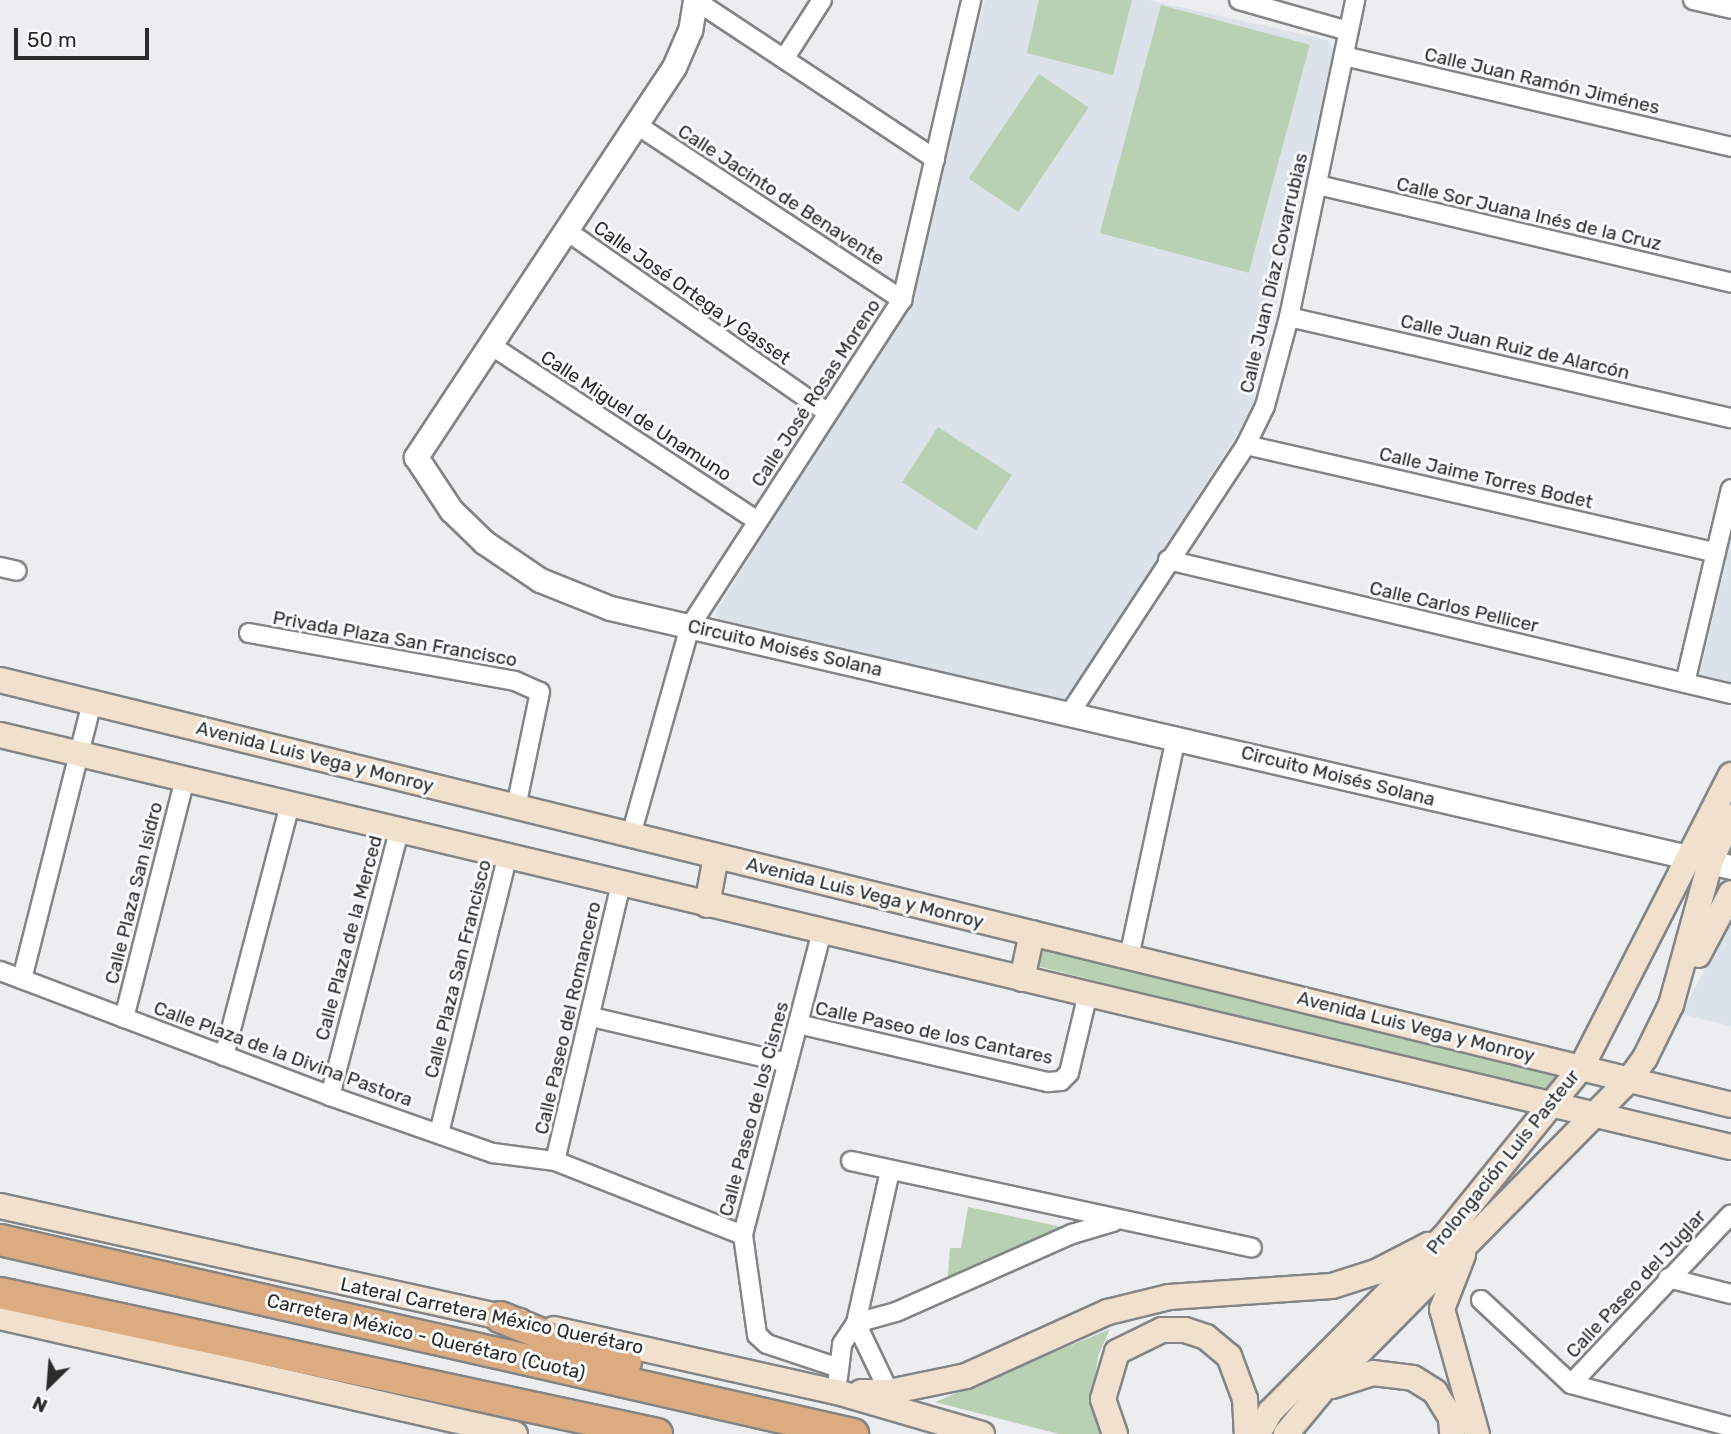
<!DOCTYPE html>
<meta charset="utf-8">
<style>
body{margin:0}
#map{position:relative;width:1731px;height:1434px;overflow:hidden;background:#ecedef;font-family:Rubik,sans-serif}
div>[style]{position:absolute}
.built>*{inset:0;background:#dbe2e9}
.green>*{inset:0;background:#b8d1b2;transform-origin:0 0}
.roads{filter:drop-shadow(2px 0 #838485) drop-shadow(-2px 0 #838485) drop-shadow(0 2px #838485) drop-shadow(0 -2px #838485)}
.minor>*{height:18px;margin:-9px;padding:0 9px;transform-origin:9px;border-radius:9px;background:#fff}
.tertiary>*{height:23px;margin:-11.5px;padding:0 11.5px;transform-origin:11.5px;border-radius:11.5px;background:#fff}
.secondary>*{height:24px;margin:-12px;padding:0 12px;transform-origin:12px;border-radius:12px;background:#f2e0cf}
.trunk>*{height:30px;margin:-15px;padding:0 15px;transform-origin:15px;border-radius:15px;background:#dcac80}
span{translate:-50% -50%;white-space:nowrap;text-align:center;line-height:1.15;-webkit-text-stroke:6px #f9fbfc;paint-order:stroke}
.street-label{font-size:19px;color:#2a2b2b}
.north{position:absolute;left:14px;top:1350px;width:70px;height:70px;-webkit-text-stroke:5px #f9fbfc;paint-order:stroke;rotate:205deg;font-size:19px;font-weight:700;line-height:28px;text-align:center;color:#2a2b2b}
.north::after{content:'';display:block;margin:auto;width:24px;height:32px;background:#2a2b2b;clip-path:polygon(50% 0,100% 100%,50% 72%,0 100%)}
.scale{position:absolute;left:14px;top:28px;width:135px;height:32px;box-sizing:border-box;border:4px solid #2a2b2b;border-top:0;padding-left:9px;font-size:21px;line-height:24px;white-space:nowrap;color:#2a2b2b;-webkit-text-stroke:5px #f9fbfc;paint-order:stroke}
</style>
<div id="map">
<div class="built">
<div style="clip-path:polygon(985px 0,1148px 0,1328px 40px,1335px 52px,1251px 412px,1069px 700px,721px 622px,715px 613px,903px 311px)"></div>
<div style="clip-path:polygon(1731px 539px,1731px 685px,1699px 677px)"></div>
<div style="clip-path:polygon(1731px 918px,1731px 1026px,1681px 1014px,1704px 971px)"></div>
</div>
<div class="green">
<div style="clip-path:polygon(1039px 0,1132px 0,1113px 75px,1027px 53px)"></div>
<div style="left:1161px;top:5px;width:154px;height:236px;rotate:15deg"></div>
<div style="left:1039px;top:74px;width:60px;height:126px;rotate:34deg"></div>
<div style="left:938px;top:427px;width:88px;height:66px;rotate:33deg"></div>
<div style="clip-path:polygon(1042px 949px,1548px 1068px,1561px 1077px,1548px 1096px,1037px 966px)"></div>
<div style="clip-path:polygon(968px 1207px,1072px 1229px,947px 1287px,950px 1248px,961px 1248px)"></div>
<div style="clip-path:polygon(1110px 1329px,1098px 1356px,1094px 1384px,1101px 1434px,1059px 1434px,935px 1402px)"></div>
</div>
<div class="roads">
<div class="minor">
<div style="left:695px;top:0;width:288px;rotate:33.5deg"></div>
<div style="left:1239px;top:0;width:113px;rotate:15.9deg"></div>
<div style="left:1693px;top:0;width:39px;rotate:13deg"></div>
<div style="left:1344px;top:56px;width:398px;rotate:13.2deg"></div>
<div style="left:784px;top:59px;width:70px;rotate:-57.2deg"></div>
<div style="left:637px;top:125px;width:318px;rotate:33.4deg"></div>
<div style="left:1318px;top:185px;width:424px;rotate:13.3deg"></div>
<div style="left:567px;top:231px;width:318px;rotate:34.9deg"></div>
<div style="left:1289px;top:317px;width:453px;rotate:12.9deg"></div>
<div style="left:492px;top:346px;width:318px;rotate:33.4deg"></div>
<div style="left:1246px;top:445px;width:482px;rotate:12.9deg"></div>
<div style="left:1168px;top:560px;width:579px;rotate:13.39deg"></div>
<div style="left:0;top:567px;width:17px;rotate:13deg"></div>
<div style="left:249px;top:633px;width:270px;rotate:10.2deg"></div>
<div style="left:515px;top:681px;width:27px;rotate:24deg"></div>
<div style="left:540px;top:692px;width:117px;rotate:101.8deg"></div>
<div style="left:1685px;top:683px;width:199px;rotate:-76.7deg"></div>
<div style="left:1070px;top:713px;width:321px;rotate:-56.7deg"></div>
<div style="left:1246px;top:445px;width:43px;rotate:-64deg"></div>
<div style="left:1265px;top:406px;width:92px;rotate:-74.9deg"></div>
<div style="left:1289px;top:317px;width:324px;rotate:-78.2deg"></div>
<div style="left:631px;top:835px;width:217px;rotate:-74.2deg"></div>
<div style="left:690px;top:626px;width:389px;rotate:-57deg"></div>
<div style="left:902px;top:300px;width:308px;rotate:-77deg"></div>
<div style="left:822px;top:931px;width:314px;rotate:104.6deg"></div>
<div style="left:743px;top:1235px;width:101px;rotate:82deg"></div>
<div style="left:757px;top:1335px;width:13px;rotate:42deg"></div>
<div style="left:767px;top:1344px;width:76px;rotate:18.4deg"></div>
<div style="left:1129px;top:957px;width:225px;rotate:-77.9deg"></div>
<div style="left:0;top:971px;width:353px;rotate:20.7deg"></div>
<div style="left:330px;top:1096px;width:173px;rotate:19.3deg"></div>
<div style="left:493px;top:1153px;width:63px;rotate:7.4deg"></div>
<div style="left:555px;top:1161px;width:202px;rotate:21.5deg"></div>
<div style="left:22px;top:979px;width:285px;rotate:-75.8deg"></div>
<div style="left:592px;top:1017px;width:201px;rotate:13.2deg"></div>
<div style="left:124px;top:1018px;width:247px;rotate:-75.7deg"></div>
<div style="left:798px;top:1024px;width:257px;rotate:13.1deg"></div>
<div style="left:1048px;top:1082px;width:13px;rotate:-4deg"></div>
<div style="left:1061px;top:1081px;width:11px;rotate:-45deg"></div>
<div style="left:1069px;top:1073px;width:82px;rotate:-76.6deg"></div>
<div style="left:224px;top:1056px;width:260px;rotate:-75.3deg"></div>
<div style="left:330px;top:1096px;width:274px;rotate:-75.4deg"></div>
<div style="left:439px;top:1133px;width:286px;rotate:-76.1deg"></div>
<div style="left:555px;top:1161px;width:286px;rotate:-76.6deg"></div>
<div style="left:851px;top:1161px;width:410px;rotate:12.2deg"></div>
<div style="left:1668px;top:1278px;width:65px;rotate:14.3deg"></div>
<div style="left:1481px;top:1300px;width:123px;rotate:43deg"></div>
<div style="left:1571px;top:1384px;width:166px;rotate:15deg"></div>
<div style="left:856px;top:1323px;width:41px;rotate:-15.4deg"></div>
<div style="left:896px;top:1312px;width:193px;rotate:-23.9deg"></div>
<div style="left:1072px;top:1234px;width:43px;rotate:-16.3deg"></div>
<div style="left:856px;top:1323px;width:76px;rotate:64.4deg"></div>
<div style="left:838px;top:1378px;width:34px;rotate:-83deg"></div>
<div style="left:842px;top:1344px;width:25px;rotate:-56deg"></div>
<div style="left:856px;top:1323px;width:156px;rotate:-77.4deg"></div>
<div style="left:1571px;top:1384px;width:233px;rotate:-46.7deg"></div>
</div>
<div class="tertiary">
<div style="left:695px;top:0;width:30px;rotate:99deg"></div>
<div style="left:690px;top:30px;width:40px;rotate:113.4deg"></div>
<div style="left:674px;top:67px;width:468px;rotate:123.5deg"></div>
<div style="left:416px;top:457px;width:64px;rotate:56.6deg"></div>
<div style="left:451px;top:510px;width:46px;rotate:44.1deg"></div>
<div style="left:484px;top:542px;width:68px;rotate:34.2deg"></div>
<div style="left:540px;top:580px;width:75px;rotate:21.8deg"></div>
<div style="left:610px;top:608px;width:1151px;rotate:13.01deg"></div>
</div>
<div class="secondary">
<div style="left:0;top:680px;width:1782px;rotate:13.79deg"></div>
<div style="left:0;top:735px;width:1779px;rotate:13.39deg"></div>
<div style="left:707px;top:905px;width:50px;rotate:-79.6deg"></div>
<div style="left:1698px;top:955px;width:70px;rotate:-62deg"></div>
<div style="left:1022px;top:979px;width:47px;rotate:-77.7deg"></div>
<div style="left:0;top:1206px;width:532px;rotate:12.49deg"></div>
<div style="left:1463px;top:1255px;width:58px;rotate:111.3deg"></div>
<div style="left:1442px;top:1309px;width:130px;rotate:74.4deg"></div>
<div style="left:0;top:1317px;width:528px;rotate:12.8deg"></div>
<div style="left:554px;top:1329px;width:290px;rotate:12.6deg"></div>
<div style="left:837px;top:1392px;width:151px;rotate:16.2deg"></div>
<div style="left:1332px;top:1386px;width:43px;rotate:-17.6deg"></div>
<div style="left:1373px;top:1373px;width:40px;rotate:7.1deg"></div>
<div style="left:1413px;top:1378px;width:26px;rotate:32deg"></div>
<div style="left:1435px;top:1392px;width:31px;rotate:58deg"></div>
<div style="left:1451px;top:1418px;width:16px;rotate:86deg"></div>
<div style="left:861px;top:1392px;width:28px"></div>
<div style="left:889px;top:1392px;width:79px;rotate:-11.7deg"></div>
<div style="left:966px;top:1376px;width:156px;rotate:-24.3deg"></div>
<div style="left:1108px;top:1312px;width:63px;rotate:-13.8deg"></div>
<div style="left:1169px;top:1297px;width:163px;rotate:-3.9deg"></div>
<div style="left:1332px;top:1286px;width:46px;rotate:-17.7deg"></div>
<div style="left:1376px;top:1272px;width:59px;rotate:-27.4deg"></div>
<div style="left:1115px;top:1434px;width:37px;rotate:-109deg"></div>
<div style="left:1103px;top:1399px;width:49px;rotate:-73.4deg"></div>
<div style="left:1117px;top:1352px;width:50px;rotate:-26.1deg"></div>
<div style="left:1162px;top:1330px;width:23px"></div>
<div style="left:1185px;top:1330px;width:22px;rotate:18deg"></div>
<div style="left:1206px;top:1337px;width:30px;rotate:40deg"></div>
<div style="left:1229px;top:1356px;width:46px;rotate:69.6deg"></div>
<div style="left:1245px;top:1399px;width:35px;rotate:87deg"></div>
<div style="left:1258px;top:1434px;width:25px;rotate:-61deg"></div>
<div style="left:1270px;top:1412px;width:247px;rotate:-45.2deg"></div>
<div style="left:1444px;top:1237px;width:218px;rotate:-51deg"></div>
<div style="left:1581px;top:1068px;width:329px;rotate:-62.9deg"></div>
<div style="left:1286px;top:1434px;width:60px;rotate:-50.4deg"></div>
<div style="left:1324px;top:1388px;width:433px;rotate:-45.3deg"></div>
<div style="left:1629px;top:1080px;width:27px;rotate:-54deg"></div>
<div style="left:1645px;top:1058px;width:59px;rotate:-63.9deg"></div>
<div style="left:1671px;top:1005px;width:147px;rotate:-74.6deg"></div>
<div style="left:1710px;top:863px;width:51px;rotate:-65.9deg"></div>
</div>
<div class="trunk">
<div style="left:0;top:1240px;width:875px;rotate:12.81deg"></div>
<div style="left:0;top:1293px;width:672px;rotate:12.11deg"></div>
<div style="left:500px;top:1317px;width:98px;rotate:22.1deg"></div>
<div style="left:591px;top:1354px;width:36px;rotate:14deg"></div>
</div>
</div>
<div class="street-label">
<span style="left:1542px;top:81px;rotate:13deg">Calle Juan Ramón Jiménes</span>
<span style="left:781px;top:195px;rotate:33deg">Calle Jacinto de Benavente</span>
<span style="left:1529px;top:214px;rotate:13deg">Calle Sor Juana Inés de la Cruz</span>
<span style="left:1274px;top:273px;rotate:-77deg">Calle Juan Díaz Covarrubias</span>
<span style="left:692px;top:293px;rotate:35deg">Calle José Ortega y Gasset</span>
<span style="left:1515px;top:347px;rotate:13deg">Calle Juan Ruiz de Alarcón</span>
<span style="left:816px;top:393px;rotate:-57deg">Calle José Rosas Moreno</span>
<span style="left:636px;top:416px;rotate:33deg">Calle Miguel de Unamuno</span>
<span style="left:1486px;top:478px;rotate:13deg">Calle Jaime Torres Bodet</span>
<span style="left:1454px;top:607px;rotate:13deg">Calle Carlos Pellicer</span>
<span style="left:395px;top:639px;rotate:10deg">Privada Plaza San Francisco</span>
<span style="left:785px;top:648px;rotate:13deg">Circuito Moisés Solana</span>
<span style="left:315px;top:757px;rotate:14deg">Avenida Luis Vega y Monroy</span>
<span style="left:1338px;top:776px;rotate:14deg">Circuito Moisés Solana</span>
<span style="left:134px;top:893px;rotate:-76deg">Calle Plaza San Isidro</span>
<span style="left:865px;top:893px;rotate:14deg">Avenida Luis Vega y Monroy</span>
<span style="left:349px;top:938px;rotate:-75deg">Calle Plaza de la Merced</span>
<span style="left:458px;top:969px;rotate:-76deg">Calle Plaza San Francisco</span>
<span style="left:568px;top:1018px;rotate:-77deg">Calle Paseo del Romancero</span>
<span style="left:1416px;top:1027px;rotate:14deg">Avenida Luis Vega y Monroy</span>
<span style="left:934px;top:1033px;rotate:12deg">Calle Paseo de los Cantares</span>
<span style="left:283px;top:1054px;rotate:20deg">Calle Plaza de la Divina Pastora</span>
<span style="left:754px;top:1109px;rotate:-75deg">Calle Paseo de los Cisnes</span>
<span style="left:1503px;top:1162px;rotate:-51deg">Prolongación Luis Pasteur</span>
<span style="left:1636px;top:1284px;rotate:-47deg">Calle Paseo del Juglar</span>
<span style="left:492px;top:1316px;rotate:12deg">Lateral Carretera México Querétaro</span>
<span style="left:426px;top:1337px;rotate:13deg">Carretera México - Querétaro (Cuota)</span>
</div>
<div class="north">N</div>
<div class="scale">50 m</div>
</div>
